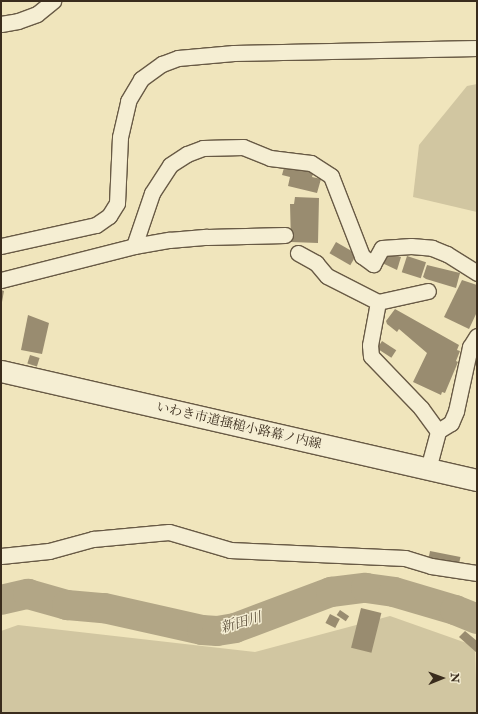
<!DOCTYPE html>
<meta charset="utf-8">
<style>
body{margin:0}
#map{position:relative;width:478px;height:714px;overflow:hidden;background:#f0e5bc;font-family:"IM FELL Double Pica","Noto Serif JP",serif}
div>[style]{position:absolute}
.green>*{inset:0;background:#d1c6a1}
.river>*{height:30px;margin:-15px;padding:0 15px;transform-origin:15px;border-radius:15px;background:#b2a686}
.building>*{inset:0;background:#998c70;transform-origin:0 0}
.roads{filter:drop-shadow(1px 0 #685a45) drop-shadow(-1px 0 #685a45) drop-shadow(0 1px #685a45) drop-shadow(0 -1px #685a45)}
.street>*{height:15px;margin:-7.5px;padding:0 7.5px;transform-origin:7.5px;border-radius:7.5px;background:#f5eed3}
.secondary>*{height:21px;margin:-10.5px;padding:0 10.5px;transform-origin:10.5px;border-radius:10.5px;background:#f5eed3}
span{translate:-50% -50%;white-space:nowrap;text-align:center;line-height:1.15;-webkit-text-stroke:3px #f5eed3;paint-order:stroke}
.street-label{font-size:13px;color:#3a2c1d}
.water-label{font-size:14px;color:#5e513c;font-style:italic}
.frame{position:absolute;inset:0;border:2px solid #3a2c1d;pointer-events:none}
.north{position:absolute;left:422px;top:658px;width:40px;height:40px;-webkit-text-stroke:3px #f5eed3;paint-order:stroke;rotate:89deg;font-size:11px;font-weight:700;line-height:16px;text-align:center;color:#3a2c1d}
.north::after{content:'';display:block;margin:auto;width:14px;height:18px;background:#3a2c1d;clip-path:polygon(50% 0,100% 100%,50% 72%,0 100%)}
</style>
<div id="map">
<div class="green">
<div style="clip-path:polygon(477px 84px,477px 212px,413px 197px,419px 145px,467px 86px)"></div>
<div style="clip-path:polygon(390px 616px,475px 646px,477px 713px,1px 713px,1px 631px,18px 625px,255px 652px)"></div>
</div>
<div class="river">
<div style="left:1px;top:600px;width:28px;rotate:-13deg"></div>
<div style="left:28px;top:594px;width:41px;rotate:15.8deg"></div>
<div style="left:67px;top:605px;width:37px;rotate:5deg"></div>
<div style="left:104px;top:608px;width:100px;rotate:12.7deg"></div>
<div style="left:202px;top:630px;width:15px;rotate:4deg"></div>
<div style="left:217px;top:631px;width:18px;rotate:-9deg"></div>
<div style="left:235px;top:628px;width:103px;rotate:-20.6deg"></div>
<div style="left:331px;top:592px;width:35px;rotate:-7deg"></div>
<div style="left:366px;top:588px;width:28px;rotate:8deg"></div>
<div style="left:394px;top:592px;width:64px;rotate:16.4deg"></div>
<div style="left:455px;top:610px;width:24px;rotate:22deg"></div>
</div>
<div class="building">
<div style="clip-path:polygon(285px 164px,314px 171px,312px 177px,321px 179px,317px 193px,288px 186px,290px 177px,282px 175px)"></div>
<div style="clip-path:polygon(295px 197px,319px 198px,318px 243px,291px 242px,290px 204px,294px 204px)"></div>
<div style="left:336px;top:242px;width:24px;height:13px;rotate:30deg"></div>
<div style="clip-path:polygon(384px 251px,401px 257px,397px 270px,380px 262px)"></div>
<div style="left:407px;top:256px;width:20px;height:17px;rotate:18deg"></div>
<div style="clip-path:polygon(427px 265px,460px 273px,456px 288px,426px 279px,423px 277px)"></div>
<div style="clip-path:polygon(462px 280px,477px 285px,477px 312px,469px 329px,444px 317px)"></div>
<div style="clip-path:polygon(1px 290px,4px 291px,2px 302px,1px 302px)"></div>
<div style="clip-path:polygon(395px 309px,459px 345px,457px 350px,460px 351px,456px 361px,458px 362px,445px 393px,442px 392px,441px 395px,413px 382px,427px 353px,399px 329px,397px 332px,387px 324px,386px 321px)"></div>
<div style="clip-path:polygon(28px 315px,49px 323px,42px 354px,21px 350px)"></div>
<div style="left:382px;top:341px;width:17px;height:9px;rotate:33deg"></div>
<div style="left:30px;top:355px;width:10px;height:9px;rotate:17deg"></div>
<div style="left:430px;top:551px;width:31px;height:9px;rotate:11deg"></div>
<div style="left:361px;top:608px;width:21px;height:41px;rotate:14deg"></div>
<div style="left:340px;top:610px;width:11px;height:6px;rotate:34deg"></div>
<div style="left:330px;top:614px;width:11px;height:10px;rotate:27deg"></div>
<div style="clip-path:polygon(465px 631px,477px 641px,477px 653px,459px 637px)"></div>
</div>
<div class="roads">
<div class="street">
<div style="left:1px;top:24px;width:17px;rotate:-10deg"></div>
<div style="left:18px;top:21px;width:20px;rotate:-20deg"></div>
<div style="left:37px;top:14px;width:21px;rotate:-39deg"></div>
<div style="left:1px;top:246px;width:97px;rotate:-12.5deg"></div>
<div style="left:96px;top:225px;width:16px;rotate:-35deg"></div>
<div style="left:109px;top:216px;width:15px;rotate:-58deg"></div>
<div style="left:117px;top:203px;width:66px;rotate:-87.4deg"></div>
<div style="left:120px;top:137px;width:37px;rotate:-77deg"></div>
<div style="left:128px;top:101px;width:26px;rotate:-59deg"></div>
<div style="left:141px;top:79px;width:26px;rotate:-36deg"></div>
<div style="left:162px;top:64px;width:17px;rotate:-21deg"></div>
<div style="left:178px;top:58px;width:56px;rotate:-5.1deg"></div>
<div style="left:234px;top:53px;width:243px;rotate:-1.2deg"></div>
<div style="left:134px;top:246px;width:56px;rotate:-71.2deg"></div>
<div style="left:152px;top:193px;width:33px;rotate:-57deg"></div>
<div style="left:170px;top:165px;width:20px;rotate:-33deg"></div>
<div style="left:187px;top:154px;width:17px;rotate:-21deg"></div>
<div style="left:203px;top:148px;width:40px;rotate:-1.4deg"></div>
<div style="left:243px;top:147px;width:29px;rotate:22deg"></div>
<div style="left:270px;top:158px;width:41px;rotate:7deg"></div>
<div style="left:311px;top:163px;width:24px;rotate:33deg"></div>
<div style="left:331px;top:176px;width:86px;rotate:68.8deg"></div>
<div style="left:362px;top:256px;width:14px;rotate:36deg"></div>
<div style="left:373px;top:264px;width:18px;rotate:-61deg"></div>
<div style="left:382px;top:248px;width:29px;rotate:-4deg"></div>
<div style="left:411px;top:246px;width:21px;rotate:5deg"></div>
<div style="left:432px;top:248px;width:16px;rotate:22deg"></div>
<div style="left:447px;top:254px;width:36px;rotate:32deg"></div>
<div style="left:298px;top:253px;width:21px;rotate:29deg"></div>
<div style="left:316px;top:263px;width:17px;rotate:50deg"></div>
<div style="left:327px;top:276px;width:57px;rotate:27deg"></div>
<div style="left:378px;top:302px;width:51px;rotate:-12.4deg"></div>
<div style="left:1px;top:280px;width:137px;rotate:-14.3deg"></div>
<div style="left:134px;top:246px;width:36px;rotate:-10deg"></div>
<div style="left:169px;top:240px;width:38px;rotate:-5deg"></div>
<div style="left:207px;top:237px;width:78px;rotate:-1.5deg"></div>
<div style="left:378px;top:302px;width:44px;rotate:100.5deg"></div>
<div style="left:370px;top:345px;width:11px;rotate:85deg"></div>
<div style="left:371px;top:356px;width:72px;rotate:46.1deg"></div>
<div style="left:421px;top:408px;width:29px;rotate:54deg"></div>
<div style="left:428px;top:469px;width:39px;rotate:-75deg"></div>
<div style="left:438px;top:431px;width:15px;rotate:-32deg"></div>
<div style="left:451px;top:423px;width:13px;rotate:-67deg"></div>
<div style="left:456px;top:411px;width:66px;rotate:-77.7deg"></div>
<div style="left:470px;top:347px;width:13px;rotate:-58deg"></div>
<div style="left:1px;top:556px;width:48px;rotate:-5.9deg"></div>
<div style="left:49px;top:551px;width:46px;rotate:-15.3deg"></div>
<div style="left:93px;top:539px;width:76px;rotate:-5.3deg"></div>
<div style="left:169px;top:532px;width:64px;rotate:16.4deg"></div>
<div style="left:230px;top:550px;width:175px;rotate:2.6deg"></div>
<div style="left:405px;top:558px;width:27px;rotate:17deg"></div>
<div style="left:431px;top:566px;width:47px;rotate:8.7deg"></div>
</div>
<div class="secondary">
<div style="left:1px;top:371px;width:488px;rotate:12.9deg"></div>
</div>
</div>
<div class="street-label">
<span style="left:239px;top:426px;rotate:13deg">いわき市道搔槌小路幕ノ内線</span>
</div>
<div class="water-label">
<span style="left:241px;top:623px;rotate:-16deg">新田川</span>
</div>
<div class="frame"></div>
<div class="north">N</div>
</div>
